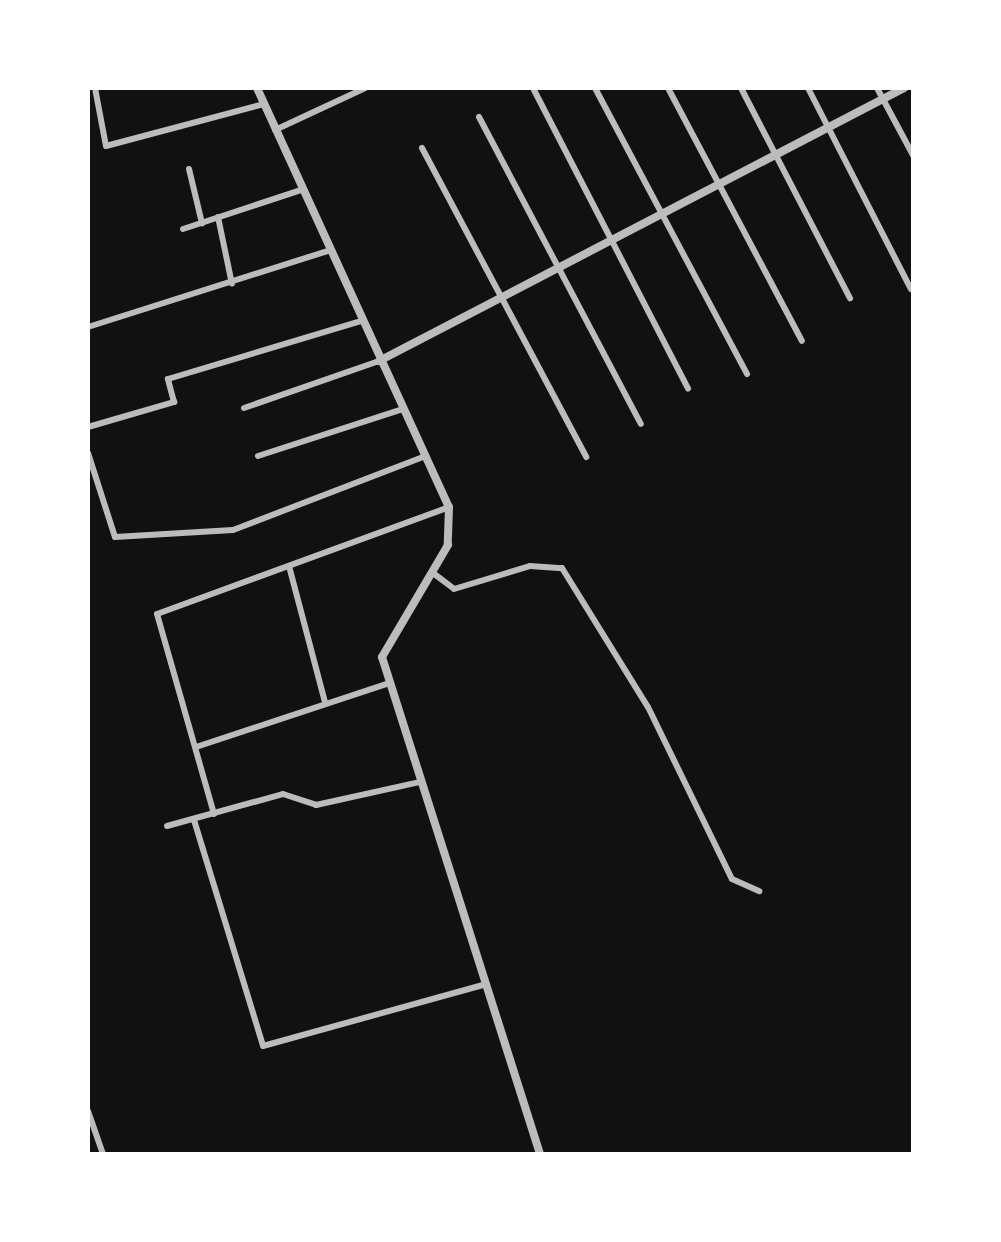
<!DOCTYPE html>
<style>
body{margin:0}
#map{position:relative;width:1001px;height:1242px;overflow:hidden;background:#111;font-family:Poppins,sans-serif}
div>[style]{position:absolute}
.minor>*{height:6px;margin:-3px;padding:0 3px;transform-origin:3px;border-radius:3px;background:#bcbcbc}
.tertiary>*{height:8px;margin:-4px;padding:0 4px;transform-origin:4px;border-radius:4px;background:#bcbcbc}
span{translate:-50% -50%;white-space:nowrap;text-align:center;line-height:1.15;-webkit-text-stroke:8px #fff;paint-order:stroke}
.frame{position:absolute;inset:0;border:90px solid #fff;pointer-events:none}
</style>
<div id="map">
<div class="minor">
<div style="left:95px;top:88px;width:59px;rotate:79.3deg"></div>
<div style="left:106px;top:146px;width:163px;rotate:-14.9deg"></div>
<div style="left:595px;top:88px;width:324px;rotate:62deg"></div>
<div style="left:668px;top:88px;width:286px;rotate:62.1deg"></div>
<div style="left:741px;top:88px;width:237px;rotate:62.6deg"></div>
<div style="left:808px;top:88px;width:226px;rotate:62.9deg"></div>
<div style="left:877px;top:88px;width:78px;rotate:61.8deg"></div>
<div style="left:534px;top:90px;width:336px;rotate:62.7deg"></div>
<div style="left:479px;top:117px;width:347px;rotate:62.2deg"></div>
<div style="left:275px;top:130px;width:99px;rotate:-25deg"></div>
<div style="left:422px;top:148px;width:350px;rotate:62deg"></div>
<div style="left:189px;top:169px;width:56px;rotate:76.5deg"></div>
<div style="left:218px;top:217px;width:68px;rotate:78.2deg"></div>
<div style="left:183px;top:229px;width:124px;rotate:-18.3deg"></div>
<div style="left:88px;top:327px;width:252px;rotate:-17.6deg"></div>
<div style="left:244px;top:408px;width:143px;rotate:-19.2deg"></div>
<div style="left:88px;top:427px;width:90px;rotate:-16.2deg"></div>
<div style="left:174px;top:402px;width:24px;rotate:-105deg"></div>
<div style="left:168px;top:379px;width:202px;rotate:-16.7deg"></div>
<div style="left:88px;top:453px;width:88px;rotate:72.2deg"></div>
<div style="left:115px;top:537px;width:118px;rotate:-3.4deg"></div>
<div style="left:233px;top:530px;width:207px;rotate:-21deg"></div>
<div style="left:258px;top:456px;width:152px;rotate:-18deg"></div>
<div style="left:289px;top:566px;width:141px;rotate:75.2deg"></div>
<div style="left:433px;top:573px;width:26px;rotate:37deg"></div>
<div style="left:454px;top:589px;width:79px;rotate:-16.8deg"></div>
<div style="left:530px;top:566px;width:32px;rotate:4deg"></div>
<div style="left:562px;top:568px;width:163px;rotate:58.3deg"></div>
<div style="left:648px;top:707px;width:191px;rotate:64deg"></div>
<div style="left:732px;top:879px;width:30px;rotate:24deg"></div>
<div style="left:196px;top:747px;width:201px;rotate:-18.3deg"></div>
<div style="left:214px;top:814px;width:208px;rotate:-105.9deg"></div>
<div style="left:157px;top:614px;width:311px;rotate:-20.1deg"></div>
<div style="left:194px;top:820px;width:236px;rotate:73deg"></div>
<div style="left:263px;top:1046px;width:232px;rotate:-15.5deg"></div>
<div style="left:167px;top:826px;width:120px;rotate:-15.4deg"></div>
<div style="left:283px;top:794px;width:35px;rotate:18deg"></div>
<div style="left:316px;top:805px;width:107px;rotate:-12.5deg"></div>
<div style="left:88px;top:1111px;width:46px;rotate:70.8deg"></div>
</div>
<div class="tertiary">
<div style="left:257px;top:88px;width:461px;rotate:65.4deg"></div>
<div style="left:449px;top:507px;width:38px;rotate:92deg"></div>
<div style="left:448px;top:545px;width:130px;rotate:120.5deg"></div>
<div style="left:382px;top:657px;width:522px;rotate:72.36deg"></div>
<div style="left:379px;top:361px;width:592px;rotate:-27.47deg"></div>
</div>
<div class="frame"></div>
</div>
